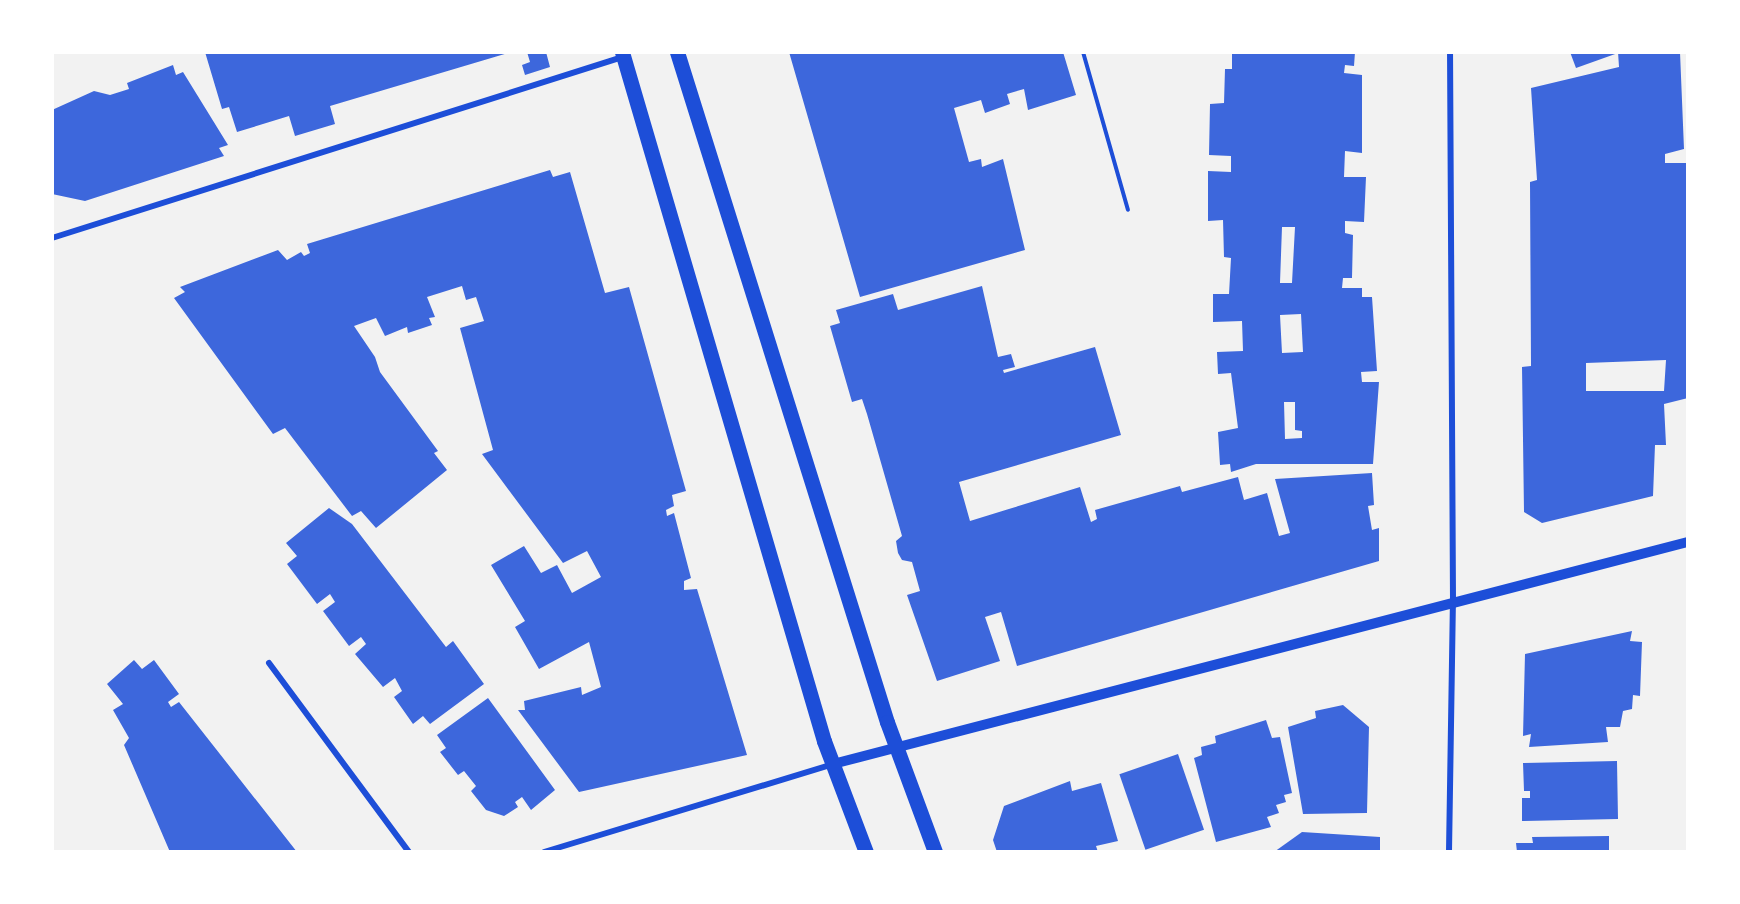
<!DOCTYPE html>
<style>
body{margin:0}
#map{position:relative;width:1740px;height:904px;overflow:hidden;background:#f2f2f2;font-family:"Open Sans",sans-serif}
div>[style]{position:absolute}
.building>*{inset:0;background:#3d67dc;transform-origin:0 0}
.path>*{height:4px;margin:-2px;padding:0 2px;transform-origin:2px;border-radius:2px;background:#1d4ed8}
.minor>*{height:6px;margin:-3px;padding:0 3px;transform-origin:3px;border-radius:3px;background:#1d4ed8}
.tertiary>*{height:10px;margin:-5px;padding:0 5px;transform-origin:5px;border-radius:5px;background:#1d4ed8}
.primary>*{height:15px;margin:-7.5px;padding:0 7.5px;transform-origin:7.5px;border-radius:7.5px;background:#1d4ed8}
span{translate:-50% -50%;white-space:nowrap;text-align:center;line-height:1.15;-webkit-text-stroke:4.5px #fff;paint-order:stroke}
.frame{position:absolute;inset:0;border:54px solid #fff;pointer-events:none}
</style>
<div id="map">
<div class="building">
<div style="clip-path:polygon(205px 52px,508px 52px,508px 53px,330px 106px,335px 124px,295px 136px,289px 116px,237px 132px,229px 107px,222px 109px)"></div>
<div style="clip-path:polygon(527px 52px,546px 52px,550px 67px,525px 75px,522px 65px,530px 62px)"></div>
<div style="clip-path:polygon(789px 52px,1063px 52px,1076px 95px,1028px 110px,1024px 89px,1007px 94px,1010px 104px,985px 113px,981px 100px,954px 108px,969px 162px,981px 159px,982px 167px,1003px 159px,1025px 250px,860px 297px)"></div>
<div style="clip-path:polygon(evenodd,1232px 52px,1355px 52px,1354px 66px,1345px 65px,1344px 73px,1362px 75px,1362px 153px,1345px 151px,1344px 177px,1366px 177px,1364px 222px,1345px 221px,1345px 233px,1353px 235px,1352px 278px,1343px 278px,1342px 288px,1362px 288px,1362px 297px,1372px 297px,1377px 371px,1361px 372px,1362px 382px,1379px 382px,1373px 464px,1256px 464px,1231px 472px,1230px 464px,1220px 465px,1218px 432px,1238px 428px,1231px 373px,1218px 374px,1217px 352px,1243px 351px,1242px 321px,1213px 322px,1213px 294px,1229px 294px,1231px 258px,1224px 257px,1223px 220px,1208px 221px,1208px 171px,1231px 172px,1231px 156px,1209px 155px,1210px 104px,1224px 103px,1225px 69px,1232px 69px,1232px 52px,1282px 227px,1295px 227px,1292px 283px,1280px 283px,1282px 227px,1232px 52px,1301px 314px,1303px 352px,1282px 353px,1280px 315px,1301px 314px,1232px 52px,1284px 402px,1295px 402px,1295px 430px,1302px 431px,1302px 438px,1285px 439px,1284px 402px)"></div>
<div style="clip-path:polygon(1570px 52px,1618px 52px,1618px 53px,1576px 68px)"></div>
<div style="clip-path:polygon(evenodd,1618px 52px,1680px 52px,1684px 149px,1665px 154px,1665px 163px,1688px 163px,1688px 398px,1664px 404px,1666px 445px,1655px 445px,1653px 496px,1542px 523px,1524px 512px,1522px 367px,1531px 366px,1530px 182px,1537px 180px,1531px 88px,1619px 67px,1618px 52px,1666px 360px,1664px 391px,1586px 391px,1586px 363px,1666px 360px)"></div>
<div style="clip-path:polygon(173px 65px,176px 75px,183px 72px,228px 145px,219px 148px,224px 156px,85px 201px,52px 194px,52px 110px,94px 91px,110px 95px,129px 89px,127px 83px)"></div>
<div style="clip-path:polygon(550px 170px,553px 177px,570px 172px,605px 293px,629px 287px,686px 491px,672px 495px,674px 506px,666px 510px,667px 516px,674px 513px,691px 578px,684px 581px,684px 590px,697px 589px,747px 755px,579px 792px,518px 710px,525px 710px,524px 701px,581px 687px,582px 695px,601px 687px,589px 642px,539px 669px,515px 627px,525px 621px,491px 565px,524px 546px,541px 573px,557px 565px,572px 593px,601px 577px,587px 551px,563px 563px,482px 454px,493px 450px,460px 328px,484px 321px,476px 297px,466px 300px,462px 286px,427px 297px,435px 317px,429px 318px,432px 325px,408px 333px,407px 327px,385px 336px,376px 318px,354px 326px,375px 357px,380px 372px,438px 451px,434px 453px,447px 470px,376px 528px,361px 511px,352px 516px,285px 428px,273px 434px,174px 298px,185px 292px,180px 287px,278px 250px,287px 260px,301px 252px,304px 256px,310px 253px,307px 244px)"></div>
<div style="clip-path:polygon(982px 286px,998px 357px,1011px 354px,1015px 367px,1003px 370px,1004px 373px,1095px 347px,1121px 435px,959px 482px,970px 521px,1080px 487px,1091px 522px,1097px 519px,1095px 510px,1180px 486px,1182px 492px,1238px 477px,1244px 500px,1267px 493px,1279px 536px,1290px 533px,1275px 479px,1372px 473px,1374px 505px,1368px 506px,1372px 530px,1379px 528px,1379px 561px,1017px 666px,1001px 612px,985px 617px,1000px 661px,937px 681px,907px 595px,920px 591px,912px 562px,902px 560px,898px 553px,896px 541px,902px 536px,867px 414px,862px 399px,852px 402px,830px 326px,840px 323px,836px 310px,893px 294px,898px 310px)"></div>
<div style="clip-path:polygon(329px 508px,352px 524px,446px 647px,453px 641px,484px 684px,430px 724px,423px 716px,413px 724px,394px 697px,402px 691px,395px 678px,383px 687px,355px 654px,366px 644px,361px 637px,349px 646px,323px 611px,335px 602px,330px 594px,317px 604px,287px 564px,297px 556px,286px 543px)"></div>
<div style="clip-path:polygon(1632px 631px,1630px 641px,1642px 642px,1640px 696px,1633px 695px,1632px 709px,1623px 711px,1620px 727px,1606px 727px,1608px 742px,1529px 747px,1531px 734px,1523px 736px,1525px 654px)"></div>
<div style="clip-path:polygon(134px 660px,142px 669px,154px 660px,179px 694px,168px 702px,171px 707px,179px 702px,297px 852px,170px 852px,124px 745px,129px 738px,113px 710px,123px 704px,107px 684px)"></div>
<div style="clip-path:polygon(488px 698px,555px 790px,531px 810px,522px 797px,515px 802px,518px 807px,504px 816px,486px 810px,471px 791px,476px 786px,464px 771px,458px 775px,440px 752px,446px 748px,437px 735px)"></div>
<div style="clip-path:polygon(1343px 705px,1369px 727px,1367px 813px,1303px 814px,1288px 727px,1316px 718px,1315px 711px)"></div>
<div style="clip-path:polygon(1266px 720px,1272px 738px,1280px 737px,1292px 793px,1284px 795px,1286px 802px,1276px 805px,1279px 813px,1267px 817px,1271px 827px,1216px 842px,1194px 758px,1202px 755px,1201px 747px,1216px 743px,1215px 736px)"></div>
<div style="left:1178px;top:754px;width:80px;height:62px;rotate:71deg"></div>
<div style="clip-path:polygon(1617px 761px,1618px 819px,1522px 821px,1522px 798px,1530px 798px,1530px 791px,1524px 791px,1523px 763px)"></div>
<div style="clip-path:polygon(1070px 781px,1072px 791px,1101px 783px,1118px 841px,1096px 846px,1098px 852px,997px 852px,993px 840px,1004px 806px)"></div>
<div style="clip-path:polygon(1302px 832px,1380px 837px,1380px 852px,1274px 852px)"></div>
<div style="clip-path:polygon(1609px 836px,1609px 852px,1517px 852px,1516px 843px,1533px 843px,1532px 837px)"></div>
</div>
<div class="path">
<div style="left:1083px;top:52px;width:164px;rotate:74.1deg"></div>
</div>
<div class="minor">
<div style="left:52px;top:238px;width:599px;rotate:-17.59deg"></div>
<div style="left:269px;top:663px;width:235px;rotate:53.5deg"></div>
<div style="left:544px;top:852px;width:302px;rotate:-16.9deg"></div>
<div style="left:1449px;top:852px;width:251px;rotate:-89.1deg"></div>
<div style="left:1453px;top:601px;width:549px;rotate:-90.31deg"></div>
</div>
<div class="tertiary">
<div style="left:833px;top:764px;width:883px;rotate:-14.56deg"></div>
</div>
<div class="primary">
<div style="left:622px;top:52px;width:718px;rotate:73.66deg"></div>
<div style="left:824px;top:741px;width:119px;rotate:69.3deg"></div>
<div style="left:677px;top:52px;width:702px;rotate:72.6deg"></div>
<div style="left:887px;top:722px;width:139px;rotate:69.7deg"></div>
</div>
<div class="frame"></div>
</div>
